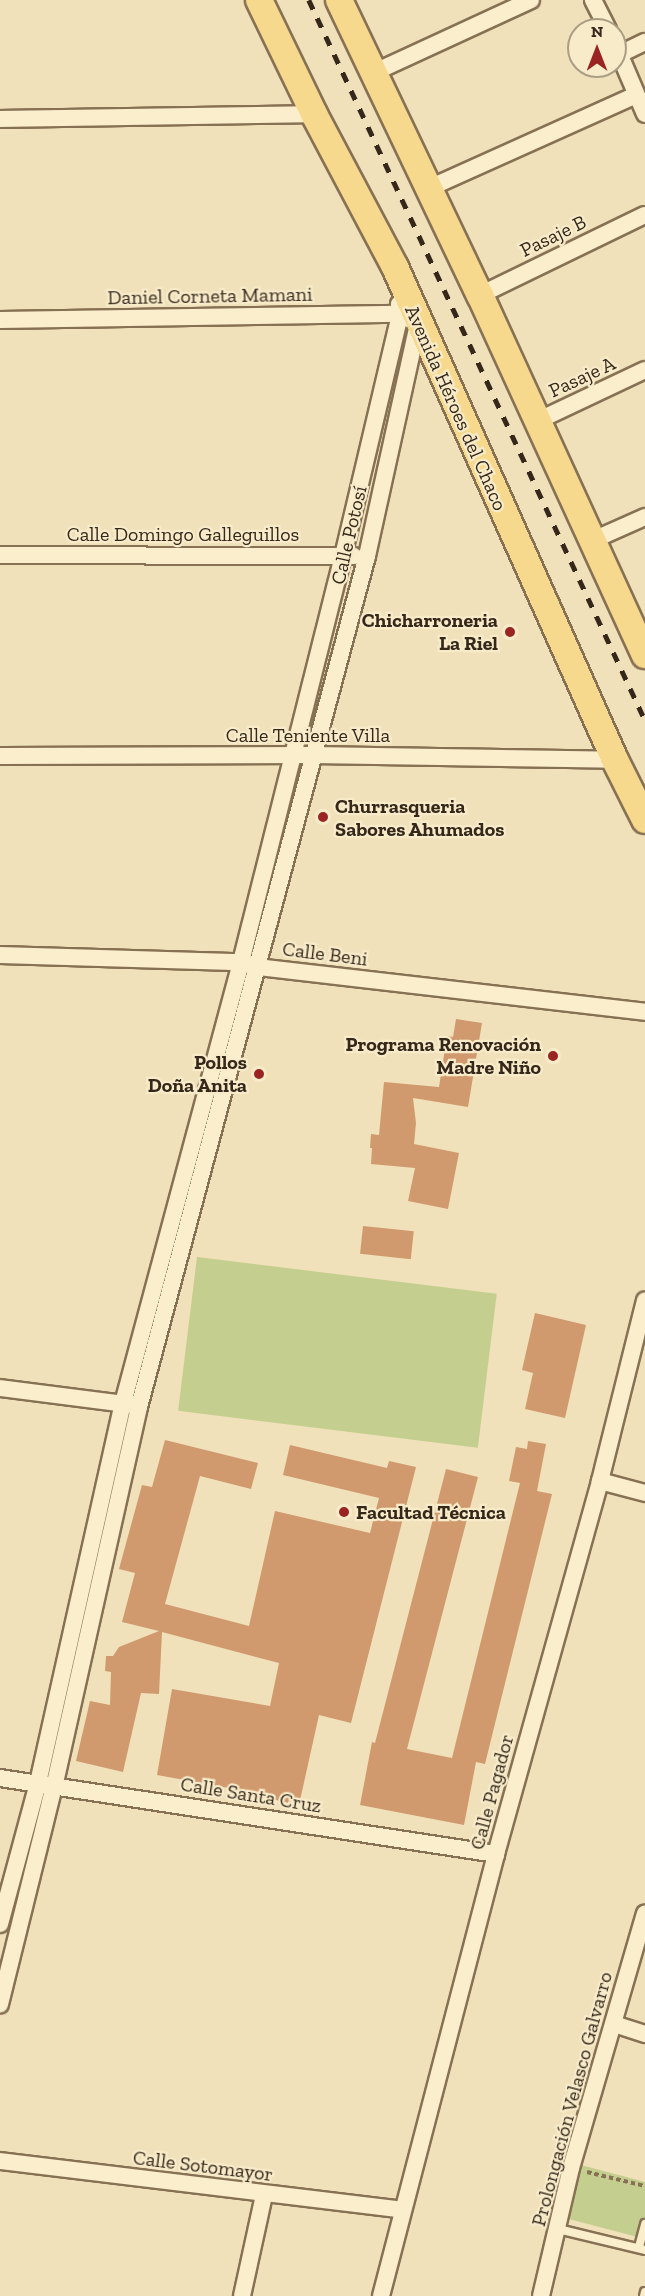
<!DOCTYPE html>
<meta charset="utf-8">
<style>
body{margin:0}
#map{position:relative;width:645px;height:2296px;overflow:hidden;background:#f0e1ba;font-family:"Zilla Slab",serif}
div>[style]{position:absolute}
.green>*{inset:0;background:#c4ce8e;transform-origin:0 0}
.building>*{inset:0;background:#d09a6e;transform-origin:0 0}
.path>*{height:4px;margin-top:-2px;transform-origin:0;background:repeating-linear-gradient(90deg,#877154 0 4.5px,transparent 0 7.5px)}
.roads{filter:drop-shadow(2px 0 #877154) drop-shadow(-2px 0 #877154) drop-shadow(0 2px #877154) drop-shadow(0 -2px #877154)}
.service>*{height:8px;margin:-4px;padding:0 4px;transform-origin:4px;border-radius:4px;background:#fbeecd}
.minor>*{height:16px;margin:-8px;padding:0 8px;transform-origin:8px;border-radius:8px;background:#fbeecd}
.primary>*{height:26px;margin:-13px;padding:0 13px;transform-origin:13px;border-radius:13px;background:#f7d98e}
.rail>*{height:4.5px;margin-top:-2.25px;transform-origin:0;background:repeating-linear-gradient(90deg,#35281a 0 10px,transparent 0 20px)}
.dots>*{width:16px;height:16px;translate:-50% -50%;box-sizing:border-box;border:3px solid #f7ebca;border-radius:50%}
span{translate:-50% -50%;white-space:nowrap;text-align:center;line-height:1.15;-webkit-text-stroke:4.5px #f7ebca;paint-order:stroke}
.street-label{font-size:20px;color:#35281a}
.poi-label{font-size:20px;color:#35281a;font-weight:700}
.right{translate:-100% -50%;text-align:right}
.left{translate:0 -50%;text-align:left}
.north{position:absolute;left:567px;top:18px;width:60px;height:60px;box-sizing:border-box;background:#f7ebca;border:2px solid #a99d84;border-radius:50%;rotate:0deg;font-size:16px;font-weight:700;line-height:24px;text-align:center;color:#35281a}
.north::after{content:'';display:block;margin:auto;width:21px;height:27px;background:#992421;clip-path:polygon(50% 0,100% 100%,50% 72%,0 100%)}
</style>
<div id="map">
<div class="green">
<div style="left:197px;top:1257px;width:302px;height:155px;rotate:7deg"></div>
<div style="clip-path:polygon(581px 2165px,645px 2182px,645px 2239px,569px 2219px,568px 2213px)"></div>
</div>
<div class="building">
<div style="clip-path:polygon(456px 1019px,482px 1023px,468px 1107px,413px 1098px,416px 1123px,414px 1144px,459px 1153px,448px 1209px,408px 1201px,415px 1168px,371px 1164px,372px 1148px,370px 1148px,371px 1134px,379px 1135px,384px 1082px,439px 1087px,447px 1036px,453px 1037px)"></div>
<div style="left:363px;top:1226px;width:51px;height:28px;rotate:6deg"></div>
<div style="clip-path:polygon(535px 1313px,586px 1325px,565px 1418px,525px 1409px,533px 1373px,522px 1370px)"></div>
<div style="clip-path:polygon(165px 1440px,258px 1463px,251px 1489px,200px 1476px,165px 1604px,249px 1626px,275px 1511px,370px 1533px,379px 1498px,283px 1475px,290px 1445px,387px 1468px,389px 1461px,416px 1467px,351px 1723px,319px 1715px,299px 1805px,239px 1792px,240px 1790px,157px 1775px,172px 1689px,270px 1706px,279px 1663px,162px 1632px,159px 1694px,141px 1693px,123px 1772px,76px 1761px,90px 1701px,110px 1705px,111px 1672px,105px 1671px,106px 1656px,113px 1656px,119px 1647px,159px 1631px,122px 1622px,135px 1573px,119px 1569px,142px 1485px,152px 1487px)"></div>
<div style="clip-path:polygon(528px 1441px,546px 1444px,537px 1491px,552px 1494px,485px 1764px,476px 1762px,464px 1825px,360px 1805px,372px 1742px,375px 1743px,446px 1469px,478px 1477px,407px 1749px,452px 1758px,520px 1483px,509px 1481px,516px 1447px,527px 1449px)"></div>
</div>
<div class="path">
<div style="left:587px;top:2172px;width:60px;rotate:13.6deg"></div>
</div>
<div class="roads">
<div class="service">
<div style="left:558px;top:2229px;width:89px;rotate:13.6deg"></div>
<div style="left:639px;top:2247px;width:24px;rotate:-75deg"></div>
<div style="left:644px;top:2296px;width:4px;rotate:-76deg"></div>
</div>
<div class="minor">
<div style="left:593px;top:0;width:34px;rotate:63deg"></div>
<div style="left:615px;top:44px;width:76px;rotate:66.8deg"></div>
<div style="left:620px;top:54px;width:28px;rotate:-26deg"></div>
<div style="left:373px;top:73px;width:174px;rotate:-24.8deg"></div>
<div style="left:0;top:119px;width:314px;rotate:-0.9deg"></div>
<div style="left:427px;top:189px;width:229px;rotate:-24.2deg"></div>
<div style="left:480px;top:295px;width:183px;rotate:-25.9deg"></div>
<div style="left:0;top:320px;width:400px;rotate:-0.9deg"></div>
<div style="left:400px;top:314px;width:21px;rotate:29deg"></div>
<div style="left:418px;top:324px;width:238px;rotate:102.4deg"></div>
<div style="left:367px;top:556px;width:881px;rotate:105deg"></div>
<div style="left:139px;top:1407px;width:388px;rotate:102.6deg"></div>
<div style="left:54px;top:1786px;width:225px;rotate:103.9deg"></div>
<div style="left:537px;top:421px;width:119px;rotate:-25.3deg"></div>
<div style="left:591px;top:541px;width:59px;rotate:-24deg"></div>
<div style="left:0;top:555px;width:354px;rotate:0.2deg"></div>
<div style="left:0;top:756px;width:312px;rotate:-0.2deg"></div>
<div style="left:312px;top:755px;width:303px;rotate:0.9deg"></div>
<div style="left:0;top:955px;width:241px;rotate:1.7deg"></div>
<div style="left:241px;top:962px;width:18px;rotate:16deg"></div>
<div style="left:258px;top:967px;width:390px;rotate:6.6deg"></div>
<div style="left:0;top:1388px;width:133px;rotate:7.3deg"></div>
<div style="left:600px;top:1481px;width:47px;rotate:14.9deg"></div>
<div style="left:0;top:1778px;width:502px;rotate:8.71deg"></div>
<div style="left:0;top:1924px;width:146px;rotate:-74.9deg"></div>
<div style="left:38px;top:1783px;width:389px;rotate:-77.4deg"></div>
<div style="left:123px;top:1403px;width:457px;rotate:-75deg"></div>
<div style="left:241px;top:962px;width:419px;rotate:-75.9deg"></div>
<div style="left:343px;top:556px;width:249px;rotate:-76.7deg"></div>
<div style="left:400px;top:314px;width:10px;rotate:-96deg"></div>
<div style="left:614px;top:2024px;width:33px;rotate:18deg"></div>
<div style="left:0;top:2161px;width:405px;rotate:6.9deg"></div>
<div style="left:242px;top:2296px;width:103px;rotate:-77.7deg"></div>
<div style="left:381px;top:2296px;width:457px;rotate:-75.4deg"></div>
<div style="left:496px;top:1854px;width:387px;rotate:-74.4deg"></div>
<div style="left:600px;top:1481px;width:186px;rotate:-76deg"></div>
<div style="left:541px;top:2296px;width:131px;rotate:-76.8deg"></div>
<div style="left:571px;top:2168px;width:265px;rotate:-73.8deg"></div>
</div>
<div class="primary">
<div style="left:259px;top:0;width:127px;rotate:64.2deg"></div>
<div style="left:314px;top:114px;width:173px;rotate:62.1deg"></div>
<div style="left:395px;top:267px;width:540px;rotate:65.95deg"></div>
<div style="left:615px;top:760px;width:67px;rotate:63.4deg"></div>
<div style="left:339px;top:0;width:327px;rotate:64.5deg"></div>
<div style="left:480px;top:295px;width:396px;rotate:65.4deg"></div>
</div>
</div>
<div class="rail">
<div style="left:309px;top:0;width:795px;rotate:64.98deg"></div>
</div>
<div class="dots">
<div style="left:510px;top:632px;background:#992421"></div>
<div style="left:323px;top:817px;background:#992421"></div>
<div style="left:553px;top:1056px;background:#992421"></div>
<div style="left:259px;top:1074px;background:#992421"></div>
<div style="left:344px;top:1512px;background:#992421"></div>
</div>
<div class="street-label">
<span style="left:553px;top:236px;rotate:-26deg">Pasaje B</span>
<span style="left:210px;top:296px;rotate:-1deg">Daniel Corneta Mamani</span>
<span style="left:582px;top:377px;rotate:-25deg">Pasaje A</span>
<span style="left:456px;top:408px;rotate:66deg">Avenida Héroes del Chaco</span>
<span style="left:183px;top:534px">Calle Domingo Galleguillos</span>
<span style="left:349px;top:535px;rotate:-77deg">Calle Potosí</span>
<span style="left:308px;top:735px">Calle Teniente Villa</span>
<span style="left:325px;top:954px;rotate:7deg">Calle Beni</span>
<span style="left:492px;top:1792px;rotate:-75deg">Calle Pagador</span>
<span style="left:251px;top:1795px;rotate:9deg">Calle Santa Cruz</span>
<span style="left:572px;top:2099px;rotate:-75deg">Prolongación Velasco Galvarro</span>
<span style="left:203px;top:2166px;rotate:7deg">Calle Sotomayor</span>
</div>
<div class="poi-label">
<span class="right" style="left:498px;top:632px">Chicharroneria<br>La Riel</span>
<span class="left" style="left:335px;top:818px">Churrasqueria<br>Sabores Ahumados</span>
<span class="right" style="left:541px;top:1056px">Programa Renovación<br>Madre Niño</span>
<span class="right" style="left:247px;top:1074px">Pollos<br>Doña Anita</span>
<span class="left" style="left:356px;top:1512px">Facultad Técnica</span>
</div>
<div class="north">N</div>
</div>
